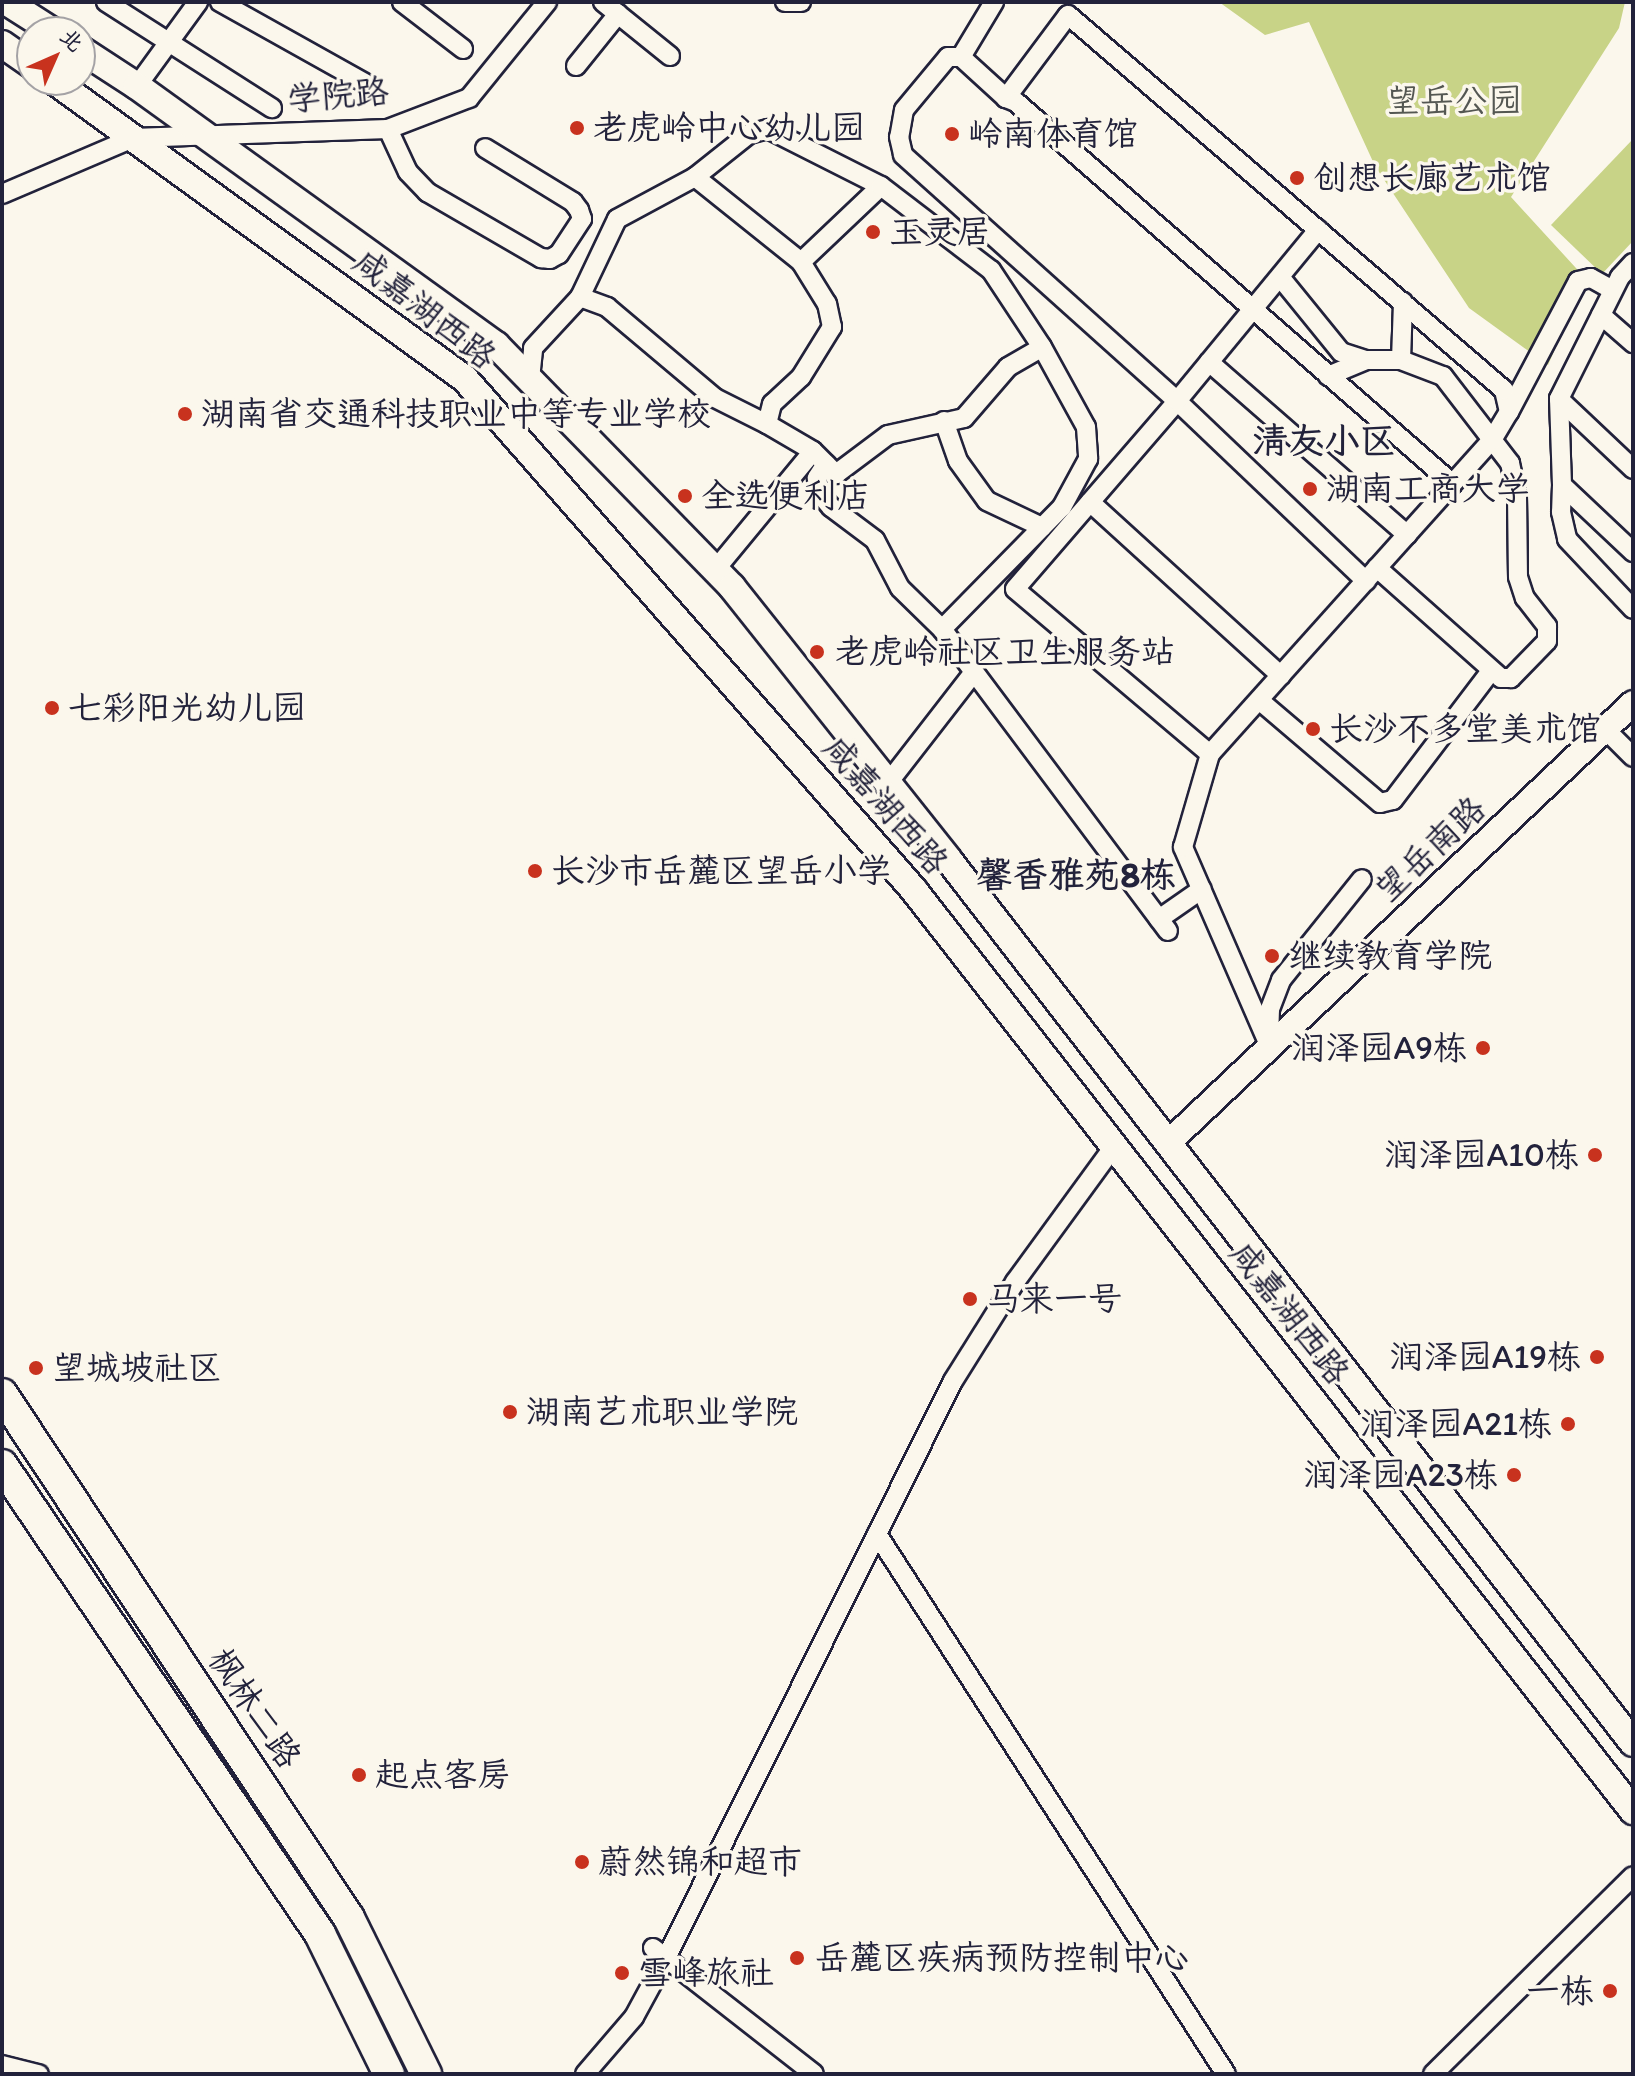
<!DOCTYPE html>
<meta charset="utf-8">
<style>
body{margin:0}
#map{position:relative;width:1635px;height:2076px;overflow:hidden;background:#fbf7ec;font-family:Itim,"LXGW WenKai TC",sans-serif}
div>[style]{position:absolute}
.green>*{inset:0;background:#c8d387}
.roads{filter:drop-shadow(2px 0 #22223b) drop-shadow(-2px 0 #22223b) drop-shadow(0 2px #22223b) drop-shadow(0 -2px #22223b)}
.minor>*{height:18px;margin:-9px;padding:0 9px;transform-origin:9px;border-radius:9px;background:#fbf7ec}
.tertiary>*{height:24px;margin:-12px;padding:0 12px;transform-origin:12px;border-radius:12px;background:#fbf7ec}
.secondary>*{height:26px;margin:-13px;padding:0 13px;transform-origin:13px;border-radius:13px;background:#fbf7ec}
.primary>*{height:30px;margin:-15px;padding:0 15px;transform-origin:15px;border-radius:15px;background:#fbf7ec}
.dots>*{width:22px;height:22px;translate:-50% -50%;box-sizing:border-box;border:4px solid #fbf7ec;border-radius:50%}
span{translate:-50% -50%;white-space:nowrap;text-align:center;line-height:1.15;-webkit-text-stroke:7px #fbf7ec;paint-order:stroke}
.street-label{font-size:34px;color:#22223b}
.park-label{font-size:34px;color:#545752}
.poi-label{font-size:34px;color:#22223b}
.left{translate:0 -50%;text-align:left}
.right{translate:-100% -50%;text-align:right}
.neighbourhood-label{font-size:36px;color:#22223b;font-weight:700}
.frame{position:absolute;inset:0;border:4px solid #22223b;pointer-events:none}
.north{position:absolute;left:16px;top:16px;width:80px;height:80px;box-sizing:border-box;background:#fbf7ec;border:2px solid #a4a2a5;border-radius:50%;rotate:45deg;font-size:22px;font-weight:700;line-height:32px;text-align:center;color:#22223b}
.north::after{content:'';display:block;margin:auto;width:28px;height:36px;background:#c8321e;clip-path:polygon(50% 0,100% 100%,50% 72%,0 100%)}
</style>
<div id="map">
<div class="green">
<div style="clip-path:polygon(1219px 2px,1625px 2px,1619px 28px,1511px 197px,1586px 279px,1548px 365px,1469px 308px,1375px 166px,1309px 22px,1265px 35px)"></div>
<div style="clip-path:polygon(1633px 139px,1633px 241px,1602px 274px,1551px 225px)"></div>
</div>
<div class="roads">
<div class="minor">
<div style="left:106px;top:2px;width:197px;rotate:32.6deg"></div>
<div style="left:220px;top:2px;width:166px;rotate:29.2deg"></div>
<div style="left:402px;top:2px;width:77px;rotate:37.6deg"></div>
<div style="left:603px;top:2px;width:86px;rotate:38.9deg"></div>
<div style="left:785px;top:2px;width:16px"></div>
<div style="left:961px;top:57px;width:64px;rotate:-59deg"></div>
<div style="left:576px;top:66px;width:67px;rotate:-51.1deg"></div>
<div style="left:137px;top:86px;width:104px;rotate:-54deg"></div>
<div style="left:1006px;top:98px;width:61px;rotate:-137.7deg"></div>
<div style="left:961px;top:57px;width:13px;rotate:180deg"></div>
<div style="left:948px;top:57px;width:69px;rotate:129.7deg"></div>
<div style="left:904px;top:110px;width:27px;rotate:100deg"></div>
<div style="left:899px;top:137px;width:18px;rotate:77deg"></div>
<div style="left:903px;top:155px;width:368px;rotate:41.9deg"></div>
<div style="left:1177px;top:401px;width:261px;rotate:43.6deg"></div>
<div style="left:388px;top:129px;width:47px;rotate:65.1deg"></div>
<div style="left:408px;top:172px;width:28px;rotate:46deg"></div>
<div style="left:427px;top:192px;width:132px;rotate:30.1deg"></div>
<div style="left:541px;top:258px;width:9px;rotate:6deg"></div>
<div style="left:550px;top:259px;width:10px;rotate:-29deg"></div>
<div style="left:559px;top:254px;width:42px;rotate:-56.7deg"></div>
<div style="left:582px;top:219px;width:9px;rotate:-108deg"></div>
<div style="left:579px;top:210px;width:10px;rotate:-127deg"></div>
<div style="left:573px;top:202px;width:103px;rotate:-148.5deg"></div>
<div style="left:695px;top:177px;width:136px;rotate:38.7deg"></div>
<div style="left:801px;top:262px;width:110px;rotate:-43.5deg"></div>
<div style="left:2px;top:194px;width:142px;rotate:-23.1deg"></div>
<div style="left:133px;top:138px;width:255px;rotate:-2deg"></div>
<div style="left:388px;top:129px;width:87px;rotate:-20.9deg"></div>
<div style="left:469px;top:98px;width:124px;rotate:-50.9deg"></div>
<div style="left:1633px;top:263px;width:19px;rotate:133deg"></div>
<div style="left:1620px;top:277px;width:136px;rotate:116.6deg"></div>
<div style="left:1559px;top:399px;width:86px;rotate:88deg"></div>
<div style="left:1562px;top:485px;width:98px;rotate:43.3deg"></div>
<div style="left:1280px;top:277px;width:97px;rotate:50.9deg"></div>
<div style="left:1341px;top:352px;width:26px;rotate:18deg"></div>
<div style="left:580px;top:297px;width:29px;rotate:20deg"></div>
<div style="left:607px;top:307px;width:141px;rotate:40.1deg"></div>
<div style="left:715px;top:398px;width:58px;rotate:26.6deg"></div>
<div style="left:767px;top:424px;width:21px;rotate:-76deg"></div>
<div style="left:772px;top:404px;width:40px;rotate:-43deg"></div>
<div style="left:801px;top:377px;width:59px;rotate:-58.2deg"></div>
<div style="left:832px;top:327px;width:24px;rotate:-102deg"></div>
<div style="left:827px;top:304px;width:49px;rotate:-121.8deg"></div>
<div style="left:1601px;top:315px;width:43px;rotate:41.2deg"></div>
<div style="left:1401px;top:360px;width:58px;rotate:-88deg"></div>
<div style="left:1209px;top:362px;width:263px;rotate:41.1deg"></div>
<div style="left:1328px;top:376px;width:41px;rotate:-22.8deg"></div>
<div style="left:1366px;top:360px;width:35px"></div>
<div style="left:1401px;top:360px;width:45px;rotate:20.9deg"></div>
<div style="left:1443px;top:376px;width:110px;rotate:52.4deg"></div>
<div style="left:1510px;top:463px;width:34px;rotate:78deg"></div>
<div style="left:1517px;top:496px;width:81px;rotate:89.3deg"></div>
<div style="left:1518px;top:577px;width:22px;rotate:72deg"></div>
<div style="left:1525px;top:598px;width:36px;rotate:52deg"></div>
<div style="left:1547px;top:626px;width:15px;rotate:90deg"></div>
<div style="left:1547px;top:641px;width:52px;rotate:134.2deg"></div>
<div style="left:1511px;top:678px;width:10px;rotate:180deg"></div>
<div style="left:1501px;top:678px;width:166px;rotate:-138.4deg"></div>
<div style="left:530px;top:379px;width:31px;rotate:-84deg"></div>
<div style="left:533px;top:348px;width:69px;rotate:-47.3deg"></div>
<div style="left:580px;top:297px;width:86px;rotate:-64.6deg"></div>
<div style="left:617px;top:219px;width:89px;rotate:-28.3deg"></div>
<div style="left:695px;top:177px;width:69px;rotate:-38.5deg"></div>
<div style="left:749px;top:134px;width:20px;rotate:-15deg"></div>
<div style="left:768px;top:129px;width:127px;rotate:26.8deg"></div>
<div style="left:881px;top:186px;width:138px;rotate:37.4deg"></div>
<div style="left:991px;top:270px;width:92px;rotate:56.5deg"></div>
<div style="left:1042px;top:347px;width:91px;rotate:61.2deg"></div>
<div style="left:1086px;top:427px;width:32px;rotate:86deg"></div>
<div style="left:1088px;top:459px;width:55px;rotate:118.4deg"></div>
<div style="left:1062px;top:507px;width:171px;rotate:134.5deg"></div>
<div style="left:942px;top:629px;width:377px;rotate:53.2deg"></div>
<div style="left:1559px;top:399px;width:102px;rotate:43.4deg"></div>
<div style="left:1509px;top:412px;width:148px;rotate:-62.2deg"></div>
<div style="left:1578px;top:281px;width:13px;rotate:-13deg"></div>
<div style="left:1591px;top:278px;width:25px;rotate:29deg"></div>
<div style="left:944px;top:421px;width:42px;rotate:70.7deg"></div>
<div style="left:958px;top:461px;width:49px;rotate:54.1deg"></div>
<div style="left:987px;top:501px;width:61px;rotate:25.3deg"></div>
<div style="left:767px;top:424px;width:53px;rotate:30.4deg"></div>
<div style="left:813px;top:451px;width:33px;rotate:45deg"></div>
<div style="left:836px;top:474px;width:65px;rotate:-36.9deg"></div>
<div style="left:888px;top:435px;width:78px;rotate:-12.6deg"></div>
<div style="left:964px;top:418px;width:67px;rotate:-49.2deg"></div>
<div style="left:1008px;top:367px;width:39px;rotate:-30deg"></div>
<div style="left:826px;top:464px;width:17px;rotate:123deg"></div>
<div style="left:817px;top:478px;width:16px;rotate:79deg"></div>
<div style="left:820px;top:494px;width:17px;rotate:50deg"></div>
<div style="left:831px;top:507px;width:55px;rotate:36.9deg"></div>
<div style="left:875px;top:540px;width:54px;rotate:62.5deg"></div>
<div style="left:900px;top:588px;width:59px;rotate:44.3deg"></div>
<div style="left:1562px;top:485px;width:27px;rotate:92deg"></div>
<div style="left:1561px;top:512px;width:28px;rotate:77deg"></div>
<div style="left:1567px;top:539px;width:96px;rotate:46.7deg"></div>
<div style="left:1090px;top:502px;width:258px;rotate:42.3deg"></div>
<div style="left:715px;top:570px;width:154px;rotate:-50.5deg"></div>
<div style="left:1259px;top:700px;width:159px;rotate:40.4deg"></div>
<div style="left:1380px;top:803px;width:13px;rotate:-13deg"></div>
<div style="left:1393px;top:800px;width:162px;rotate:-52.8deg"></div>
<div style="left:1606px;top:730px;width:38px;rotate:45deg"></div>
<div style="left:1210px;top:754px;width:255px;rotate:-139.8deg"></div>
<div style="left:1015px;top:589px;width:248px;rotate:-49.2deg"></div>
<div style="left:1177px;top:401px;width:222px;rotate:-50.5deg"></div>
<div style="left:888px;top:783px;width:140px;rotate:-52.2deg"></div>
<div style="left:1159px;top:919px;width:52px;rotate:-34.9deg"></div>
<div style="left:1269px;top:1038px;width:29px;rotate:-88deg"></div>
<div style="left:1270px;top:1009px;width:31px;rotate:-69deg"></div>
<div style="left:1281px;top:980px;width:129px;rotate:-51.3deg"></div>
<div style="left:1269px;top:1045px;width:216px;rotate:-113.5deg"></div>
<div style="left:1183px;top:847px;width:97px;rotate:-73.8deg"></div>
<div style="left:1210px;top:754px;width:422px;rotate:-48.1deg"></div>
<div style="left:1492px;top:440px;width:33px;rotate:-59deg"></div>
<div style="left:1509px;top:412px;width:23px;rotate:-103deg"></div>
<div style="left:1504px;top:390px;width:575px;rotate:-139.3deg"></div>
<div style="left:1068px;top:15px;width:104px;rotate:126.8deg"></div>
<div style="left:1006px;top:98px;width:11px;rotate:22deg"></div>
<div style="left:1016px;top:102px;width:580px;rotate:41.16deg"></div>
<div style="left:877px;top:1534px;width:643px;rotate:57.13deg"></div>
<div style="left:653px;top:1948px;width:204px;rotate:38deg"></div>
<div style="left:2px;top:2065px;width:38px;rotate:14deg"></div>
<div style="left:585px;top:2074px;width:75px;rotate:-49.3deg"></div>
<div style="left:634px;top:2017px;width:67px;rotate:-61.5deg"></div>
<div style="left:666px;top:1958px;width:644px;rotate:-63.55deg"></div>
<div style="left:953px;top:1381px;width:117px;rotate:-57.9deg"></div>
<div style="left:1015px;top:1282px;width:168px;rotate:-53.9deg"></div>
<div style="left:1433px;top:2074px;width:281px;rotate:-44.7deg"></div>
</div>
<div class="tertiary">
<div style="left:1168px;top:1143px;width:640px;rotate:-43.42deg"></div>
</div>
<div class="secondary">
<div style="left:7px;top:2px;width:56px;rotate:32.6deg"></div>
<div style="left:2px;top:44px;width:37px;rotate:35deg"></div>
<div style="left:80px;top:49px;width:68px;rotate:33deg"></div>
<div style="left:137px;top:86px;width:443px;rotate:35.8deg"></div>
<div style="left:496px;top:345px;width:338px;rotate:45.7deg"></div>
<div style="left:732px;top:587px;width:347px;rotate:51.5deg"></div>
<div style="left:948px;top:859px;width:1118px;rotate:52.23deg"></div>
<div style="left:53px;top:80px;width:509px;rotate:35.97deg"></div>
<div style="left:465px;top:379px;width:679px;rotate:48.7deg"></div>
<div style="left:913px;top:889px;width:1170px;rotate:52.01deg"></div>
</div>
<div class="primary">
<div style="left:2px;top:1394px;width:628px;rotate:56.49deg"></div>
<div style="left:349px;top:1918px;width:174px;rotate:63.7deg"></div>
<div style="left:2px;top:1465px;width:567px;rotate:55.86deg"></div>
<div style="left:320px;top:1934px;width:156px;rotate:63.8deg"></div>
</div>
</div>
<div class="dots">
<div style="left:577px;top:128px;background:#c8321e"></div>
<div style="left:952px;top:134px;background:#c8321e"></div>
<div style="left:1297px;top:178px;background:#c8321e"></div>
<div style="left:873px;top:232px;background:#c8321e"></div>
<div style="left:185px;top:414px;background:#c8321e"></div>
<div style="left:1310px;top:489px;background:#c8321e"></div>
<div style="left:685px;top:496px;background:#c8321e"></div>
<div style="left:817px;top:652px;background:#c8321e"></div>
<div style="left:52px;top:708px;background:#c8321e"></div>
<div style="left:1313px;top:729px;background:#c8321e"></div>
<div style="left:535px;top:871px;background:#c8321e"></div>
<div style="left:1272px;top:956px;background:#c8321e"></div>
<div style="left:1483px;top:1048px;background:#c8321e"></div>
<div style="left:1595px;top:1155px;background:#c8321e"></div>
<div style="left:970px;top:1299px;background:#c8321e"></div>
<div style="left:1597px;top:1357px;background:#c8321e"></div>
<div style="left:36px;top:1368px;background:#c8321e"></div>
<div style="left:510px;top:1412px;background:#c8321e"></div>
<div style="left:1568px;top:1424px;background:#c8321e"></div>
<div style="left:1514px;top:1475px;background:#c8321e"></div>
<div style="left:359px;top:1775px;background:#c8321e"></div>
<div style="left:582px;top:1862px;background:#c8321e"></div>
<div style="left:797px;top:1958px;background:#c8321e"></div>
<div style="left:622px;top:1973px;background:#c8321e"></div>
<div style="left:1610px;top:1991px;background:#c8321e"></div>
</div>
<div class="street-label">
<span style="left:338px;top:95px;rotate:-5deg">学院路</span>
<span style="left:425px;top:309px;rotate:38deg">咸嘉湖西路</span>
<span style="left:886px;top:805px;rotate:49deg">咸嘉湖西路</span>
<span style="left:1430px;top:849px;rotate:-43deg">望岳南路</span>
<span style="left:1290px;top:1313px;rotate:52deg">咸嘉湖西路</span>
<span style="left:255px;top:1708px;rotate:56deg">枫林二路</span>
</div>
<div class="park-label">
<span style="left:1454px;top:101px">望岳公园</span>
</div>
<div class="poi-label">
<span class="left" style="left:593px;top:128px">老虎岭中心幼儿园</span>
<span class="left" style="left:968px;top:134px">岭南体育馆</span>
<span class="left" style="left:1313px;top:178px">创想长廊艺术馆</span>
<span class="left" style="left:889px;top:232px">玉灵居</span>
<span class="left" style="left:201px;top:414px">湖南省交通科技职业中等专业学校</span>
<span class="left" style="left:1326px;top:489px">湖南工商大学</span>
<span class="left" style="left:701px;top:496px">全选便利店</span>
<span class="left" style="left:835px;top:652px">老虎岭社区卫生服务站</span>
<span class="left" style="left:68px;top:708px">七彩阳光幼儿园</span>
<span class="left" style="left:1329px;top:729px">长沙不多堂美术馆</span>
<span class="left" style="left:551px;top:871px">长沙市岳麓区望岳小学</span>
<span class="left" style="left:1288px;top:956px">继续教育学院</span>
<span class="right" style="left:1467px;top:1048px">润泽园A9栋</span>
<span class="right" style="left:1579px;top:1155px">润泽园A10栋</span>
<span class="left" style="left:986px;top:1299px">马来一号</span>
<span class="right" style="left:1581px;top:1357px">润泽园A19栋</span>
<span class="left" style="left:52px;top:1368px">望城坡社区</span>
<span class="left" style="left:526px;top:1412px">湖南艺术职业学院</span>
<span class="right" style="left:1552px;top:1424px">润泽园A21栋</span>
<span class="right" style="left:1498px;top:1475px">润泽园A23栋</span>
<span class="left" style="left:375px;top:1775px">起点客房</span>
<span class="left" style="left:598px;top:1862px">蔚然锦和超市</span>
<span class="left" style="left:815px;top:1958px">岳麓区疾病预防控制中心</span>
<span class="left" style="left:638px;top:1973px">雪峰旅社</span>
<span class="right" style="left:1594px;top:1991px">一栋</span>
</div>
<div class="neighbourhood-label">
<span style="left:1324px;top:441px">清友小区</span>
<span style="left:1076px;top:875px">馨香雅苑8栋</span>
</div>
<div class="frame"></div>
<div class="north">北</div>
</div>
